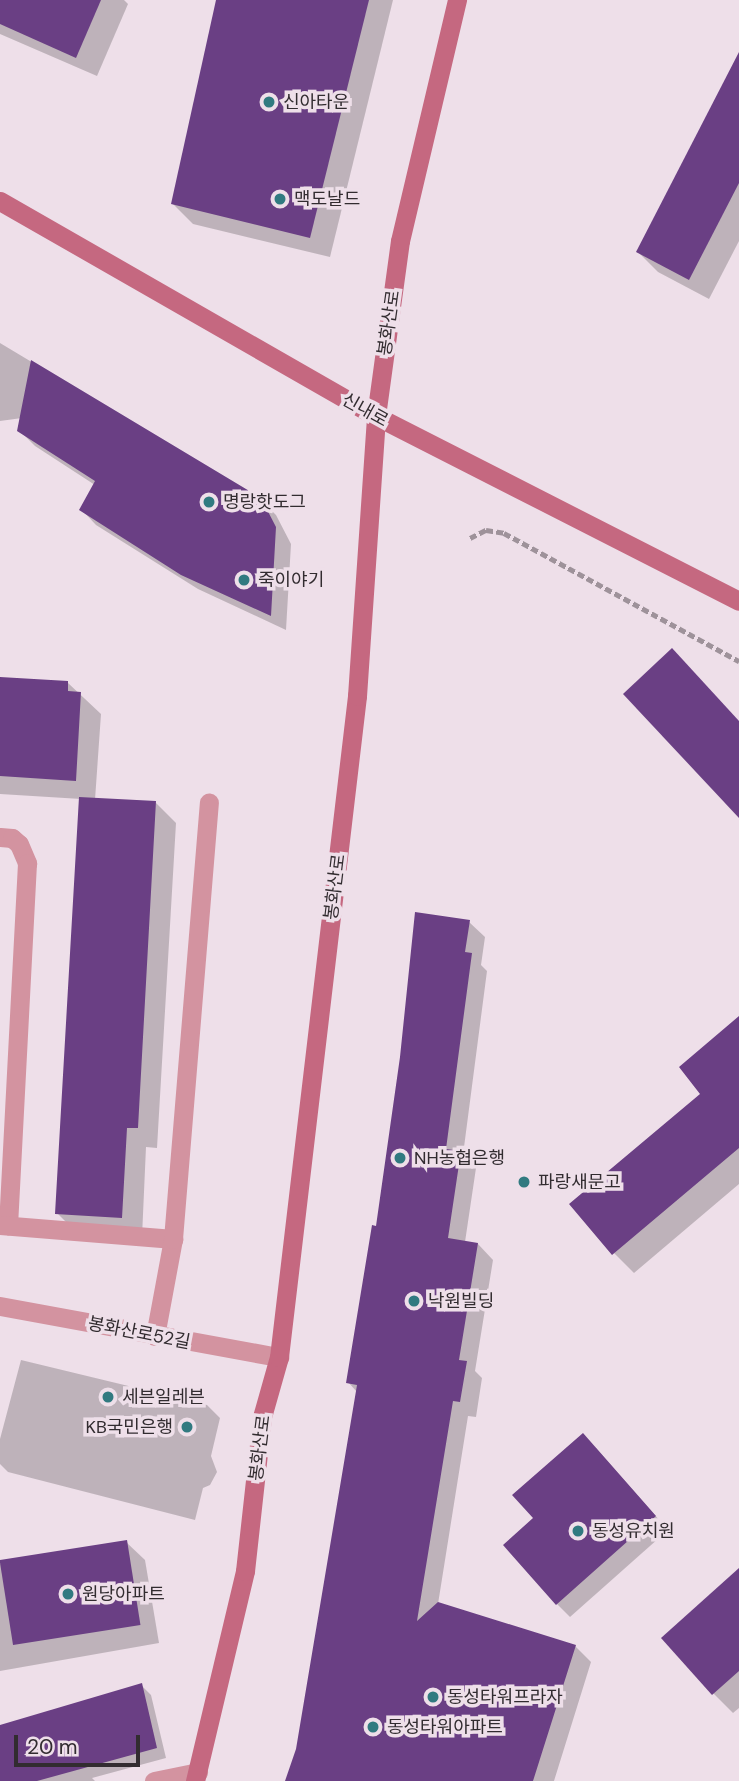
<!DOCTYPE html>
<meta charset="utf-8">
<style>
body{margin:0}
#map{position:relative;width:739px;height:1781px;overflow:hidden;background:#eedfe9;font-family:"DM Sans","Noto Sans KR",sans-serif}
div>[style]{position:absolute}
.shadow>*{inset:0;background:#0003}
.building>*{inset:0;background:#6a3f84;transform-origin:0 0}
.path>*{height:4.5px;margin-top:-2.25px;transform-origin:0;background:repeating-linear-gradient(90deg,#9e929a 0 7px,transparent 0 10.5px)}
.service>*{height:19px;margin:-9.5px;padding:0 9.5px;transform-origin:9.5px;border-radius:9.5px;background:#d393a0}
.minor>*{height:19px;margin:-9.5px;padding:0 9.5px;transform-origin:9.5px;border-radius:9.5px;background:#d393a0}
.secondary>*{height:19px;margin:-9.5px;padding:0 9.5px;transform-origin:9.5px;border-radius:9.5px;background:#c56880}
.dots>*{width:19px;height:19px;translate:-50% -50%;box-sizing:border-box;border:4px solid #eedfe9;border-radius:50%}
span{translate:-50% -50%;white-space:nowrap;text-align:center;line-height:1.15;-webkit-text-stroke:7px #eedfe9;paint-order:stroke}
.poi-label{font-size:18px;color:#322c30}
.left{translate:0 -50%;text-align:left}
.right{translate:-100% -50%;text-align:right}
.street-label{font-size:18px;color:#322c30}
.scale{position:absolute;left:14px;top:1735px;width:126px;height:32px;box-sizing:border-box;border:4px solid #322c30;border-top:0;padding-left:9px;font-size:21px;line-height:24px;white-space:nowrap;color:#322c30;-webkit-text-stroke:5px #eedfe9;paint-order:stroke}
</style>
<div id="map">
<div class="shadow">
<div style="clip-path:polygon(0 0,124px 0,128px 4px,97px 76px,0 34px)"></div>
<div style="clip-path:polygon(218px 0,393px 0,330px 257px,193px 224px,173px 204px)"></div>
<div style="clip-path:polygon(739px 56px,739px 241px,709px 299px,658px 272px,638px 252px)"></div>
<div style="clip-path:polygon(0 343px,260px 499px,276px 515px,291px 544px,286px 630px,198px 589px,96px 525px,81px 509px,95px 485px,35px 446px,19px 430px,22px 418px,0 421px)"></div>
<div style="clip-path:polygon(0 679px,68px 683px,101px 714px,95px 800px,156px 803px,176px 823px,157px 1148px,146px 1147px,142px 1237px,77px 1233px,57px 1213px,81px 799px,0 794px)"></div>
<div style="clip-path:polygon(469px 922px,485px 937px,481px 965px,487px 971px,463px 1155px,476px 1168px,465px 1242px,478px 1244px,493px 1260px,475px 1371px,482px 1378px,476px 1417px,468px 1416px,438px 1604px,575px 1646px,591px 1662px,554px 1781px,287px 1781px,298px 1750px,357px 1392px,348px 1382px,378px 1228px)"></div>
<div style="clip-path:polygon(739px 1018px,739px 1184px,634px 1273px,614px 1253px,703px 1094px)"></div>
<div style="clip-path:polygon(21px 1360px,207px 1405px,220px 1418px,211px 1456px,217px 1472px,210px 1485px,203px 1488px,195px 1520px,8px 1472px,0 1464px,0 1439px)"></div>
<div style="clip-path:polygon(596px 1448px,668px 1530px,570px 1617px,557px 1604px,535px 1518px)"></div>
<div style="clip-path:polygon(126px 1542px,145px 1560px,159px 1643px,0 1671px,0 1564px)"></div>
<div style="clip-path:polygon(739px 1571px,739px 1708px,733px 1713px,713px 1693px)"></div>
<div style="clip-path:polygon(141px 1685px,151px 1695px,166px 1758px,92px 1778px,95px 1781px,0 1781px,0 1728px)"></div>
</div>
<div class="building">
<div style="clip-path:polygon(0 0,101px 0,76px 58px,0 24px)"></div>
<div style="clip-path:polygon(216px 0,369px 0,310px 238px,171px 204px)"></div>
<div style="clip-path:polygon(739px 52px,739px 183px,689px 280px,636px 252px)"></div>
<div style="clip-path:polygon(31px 360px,261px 498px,276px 527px,271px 616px,181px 575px,79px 510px,95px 481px,17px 431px)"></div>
<div style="clip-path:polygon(672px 648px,739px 721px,739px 818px,623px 694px)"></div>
<div style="clip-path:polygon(0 677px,68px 681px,68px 691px,81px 692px,76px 781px,0 776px)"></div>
<div style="clip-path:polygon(79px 797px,156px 801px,138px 1128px,127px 1128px,122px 1218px,55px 1214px)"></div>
<div style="clip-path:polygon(415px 912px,470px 920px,465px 952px,472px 953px,446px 1149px,461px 1151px,448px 1238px,478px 1243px,459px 1360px,467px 1361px,460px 1402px,453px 1401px,417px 1621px,438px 1602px,576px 1645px,533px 1781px,285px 1781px,296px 1749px,357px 1385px,346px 1383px,372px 1225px,376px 1226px,400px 1057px)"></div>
<div style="clip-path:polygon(739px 1016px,739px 1148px,612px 1255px,569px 1204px,700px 1094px,679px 1067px)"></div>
<div style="clip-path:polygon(583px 1433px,656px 1516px,556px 1605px,503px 1545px,533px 1518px,512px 1495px)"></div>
<div style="left:127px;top:1540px;width:86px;height:129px;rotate:81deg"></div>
<div style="clip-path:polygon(739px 1568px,739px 1671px,712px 1695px,661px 1638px)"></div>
<div style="clip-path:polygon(142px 1683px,157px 1748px,37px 1781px,0 1781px,0 1725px)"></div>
</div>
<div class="path">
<div style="left:470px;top:538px;width:18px;rotate:-27deg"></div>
<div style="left:486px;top:530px;width:18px;rotate:9deg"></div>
<div style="left:504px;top:533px;width:268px;rotate:28.6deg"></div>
</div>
<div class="service">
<div style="left:0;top:837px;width:12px;rotate:5deg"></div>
<div style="left:12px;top:838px;width:9px;rotate:41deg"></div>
<div style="left:19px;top:844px;width:21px;rotate:67deg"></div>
<div style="left:27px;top:863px;width:363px;rotate:93deg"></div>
<div style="left:0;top:1225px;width:174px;rotate:4.6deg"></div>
<div style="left:155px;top:1336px;width:99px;rotate:-79.5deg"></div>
<div style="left:173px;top:1239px;width:438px;rotate:-85.3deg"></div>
<div style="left:154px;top:1781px;width:45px;rotate:-11.6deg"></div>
</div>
<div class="minor">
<div style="left:0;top:1306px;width:284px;rotate:10.4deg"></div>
</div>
<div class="secondary">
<div style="left:0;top:201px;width:433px;rotate:29.8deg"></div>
<div style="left:376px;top:416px;width:407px;rotate:27deg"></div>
<div style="left:195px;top:1781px;width:216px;rotate:-76.6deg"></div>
<div style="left:245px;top:1571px;width:155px;rotate:-83.7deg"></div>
<div style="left:262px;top:1417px;width:62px;rotate:-74.2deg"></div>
<div style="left:279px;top:1357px;width:666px;rotate:-83.27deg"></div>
<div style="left:357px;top:696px;width:281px;rotate:-86.1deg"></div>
<div style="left:376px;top:416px;width:177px;rotate:-82.2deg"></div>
<div style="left:400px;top:241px;width:248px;rotate:-76.7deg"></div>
</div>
<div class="dots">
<div style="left:269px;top:102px;background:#317a80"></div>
<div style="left:280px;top:199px;background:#317a80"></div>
<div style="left:209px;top:502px;background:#317a80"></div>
<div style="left:244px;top:580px;background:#317a80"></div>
<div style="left:400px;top:1158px;background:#317a80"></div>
<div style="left:524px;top:1182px;background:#317a80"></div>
<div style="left:414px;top:1301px;background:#317a80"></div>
<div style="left:108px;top:1397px;background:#317a80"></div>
<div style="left:187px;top:1427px;background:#317a80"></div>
<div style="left:578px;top:1531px;background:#317a80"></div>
<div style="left:68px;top:1594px;background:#317a80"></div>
<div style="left:433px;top:1697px;background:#317a80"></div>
<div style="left:373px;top:1727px;background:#317a80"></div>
</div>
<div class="poi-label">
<span class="left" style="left:283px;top:102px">신아타운</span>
<span class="left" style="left:294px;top:199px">맥도날드</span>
<span class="left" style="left:223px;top:502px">명랑핫도그</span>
<span class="left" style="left:258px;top:580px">죽이야기</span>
<span class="left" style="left:414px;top:1158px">NH농협은행</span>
<span class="left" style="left:538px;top:1182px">파랑새문고</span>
<span class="left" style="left:428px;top:1301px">낙원빌딩</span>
<span class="left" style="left:122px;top:1397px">세븐일레븐</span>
<span class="right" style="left:173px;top:1427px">KB국민은행</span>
<span class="left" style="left:592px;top:1531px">동성유치원</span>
<span class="left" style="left:82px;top:1594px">원당아파트</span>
<span class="left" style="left:447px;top:1697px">동성타워프라자</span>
<span class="left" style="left:387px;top:1727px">동성타워아파트</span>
</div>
<div class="street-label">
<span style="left:389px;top:323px;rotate:-82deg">봉화산로</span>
<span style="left:365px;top:410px;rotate:29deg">신내로</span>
<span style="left:335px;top:887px;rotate:-83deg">봉화산로</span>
<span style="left:139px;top:1333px;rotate:11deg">봉화산로52길</span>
<span style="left:260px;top:1448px;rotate:-83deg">봉화산로</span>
</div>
<div class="scale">20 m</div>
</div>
